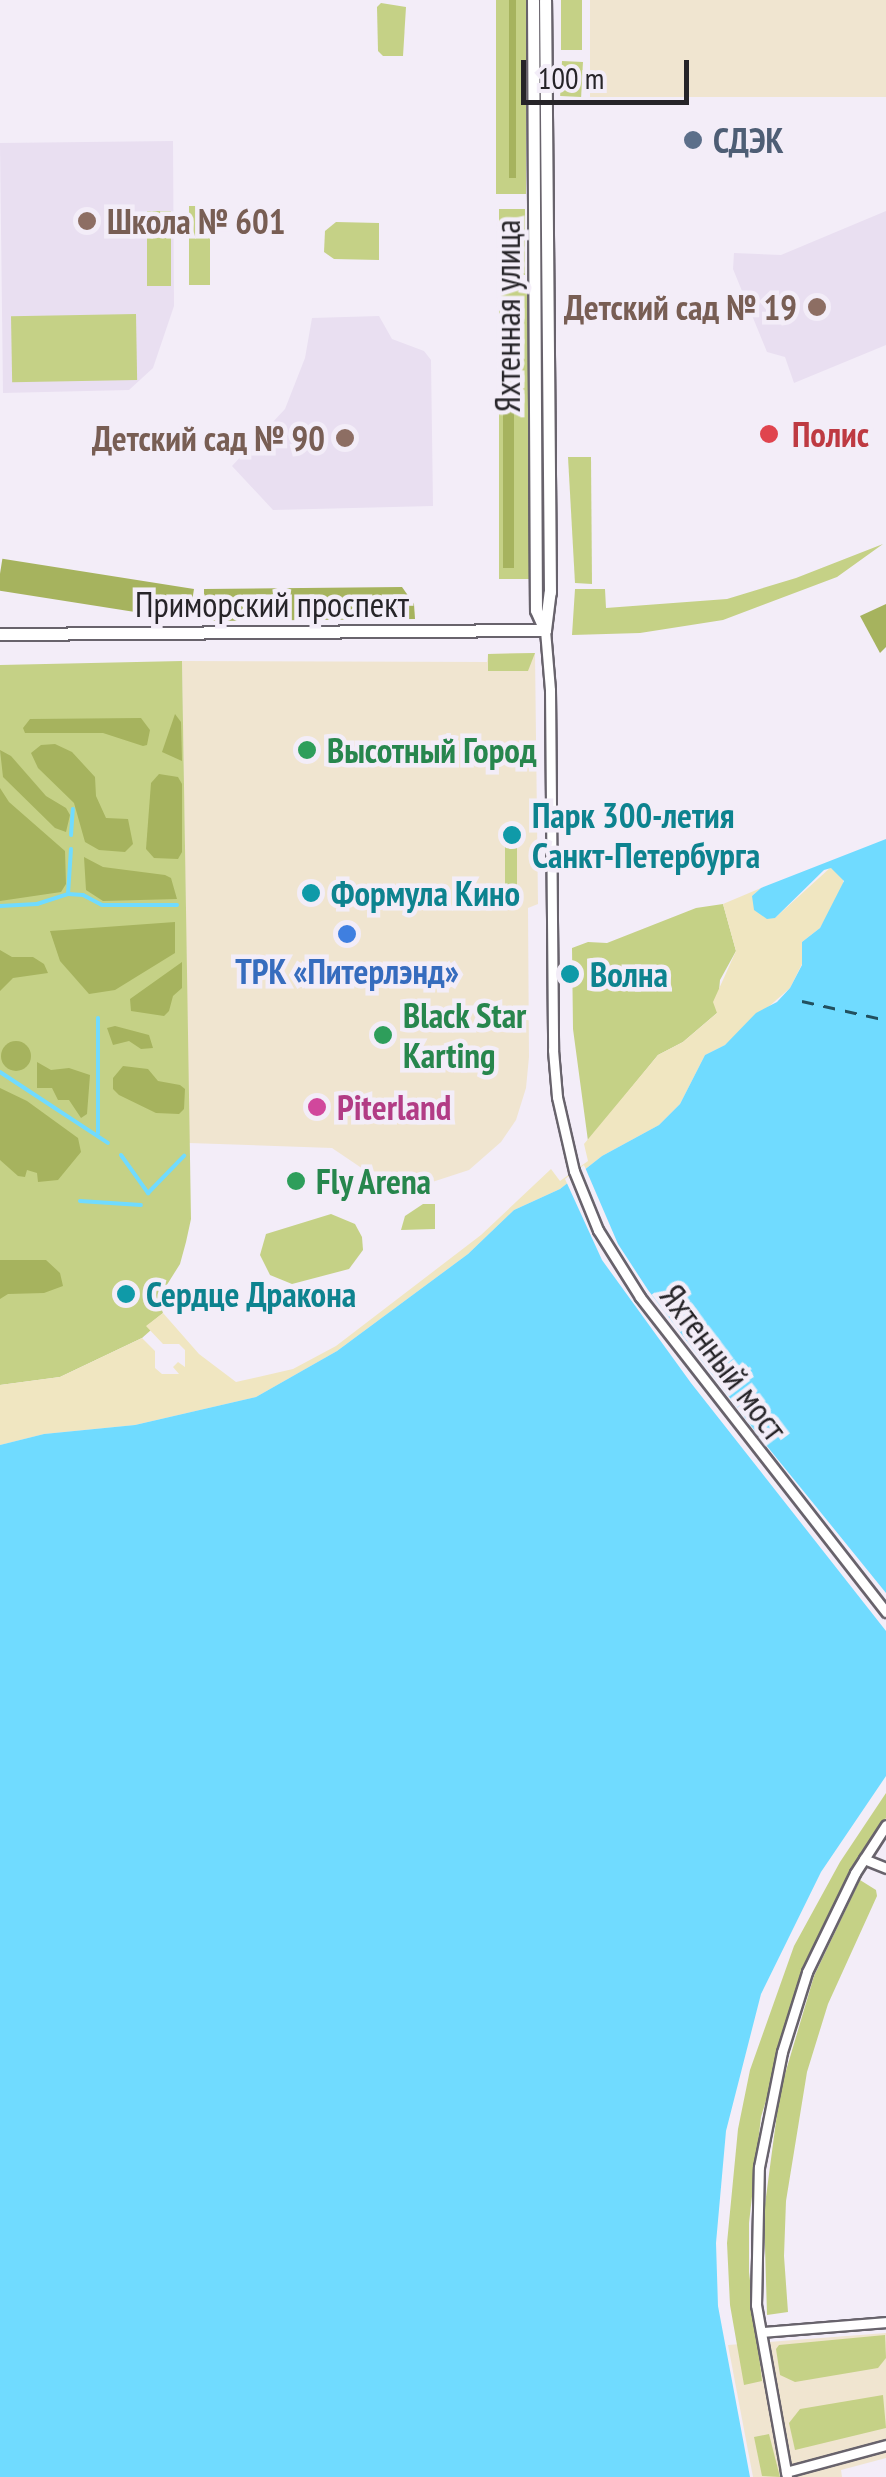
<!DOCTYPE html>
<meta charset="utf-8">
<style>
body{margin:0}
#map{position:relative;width:886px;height:2477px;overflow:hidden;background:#f3edf8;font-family:"PT Sans Narrow",sans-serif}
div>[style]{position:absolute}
.commercial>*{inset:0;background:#f0e5d0;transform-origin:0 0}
.built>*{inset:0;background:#e9dff1}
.green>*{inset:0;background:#c5d186;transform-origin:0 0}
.forest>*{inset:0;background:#a6b35e;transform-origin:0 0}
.round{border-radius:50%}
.sand>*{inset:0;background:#f0e6c1}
.water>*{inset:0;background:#70dbff}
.pier>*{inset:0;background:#f3edf8}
.stream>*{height:4px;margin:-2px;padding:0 2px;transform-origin:2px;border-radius:2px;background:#70dbff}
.ferry>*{height:2.5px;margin-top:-1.25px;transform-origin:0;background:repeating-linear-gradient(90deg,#22505f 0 12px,transparent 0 22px)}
.roads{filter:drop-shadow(2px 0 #68636c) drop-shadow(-2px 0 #68636c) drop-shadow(0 2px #68636c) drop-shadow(0 -2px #68636c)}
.minor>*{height:9px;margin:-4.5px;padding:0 4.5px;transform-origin:4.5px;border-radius:4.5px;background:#fff}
.tertiary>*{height:11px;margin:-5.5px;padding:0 5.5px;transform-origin:5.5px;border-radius:5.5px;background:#fff}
.dots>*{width:28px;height:28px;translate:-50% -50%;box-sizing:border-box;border:5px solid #f3edf8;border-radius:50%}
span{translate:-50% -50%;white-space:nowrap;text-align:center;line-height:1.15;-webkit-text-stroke:9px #f3edf8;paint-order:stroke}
.service-label{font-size:35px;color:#4e5e75;font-weight:700}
.left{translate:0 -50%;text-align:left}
.education-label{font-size:35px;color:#785e54;font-weight:700}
.right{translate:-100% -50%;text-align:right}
.street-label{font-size:35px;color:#262428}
.health-label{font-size:35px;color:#be3a42;font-weight:700}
.leisure-label{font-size:35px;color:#27864d;font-weight:700}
.culture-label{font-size:35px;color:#0d838f;font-weight:700}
.shop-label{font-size:35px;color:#366cbe;font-weight:700}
.hotel-label{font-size:35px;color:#b23c85;font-weight:700}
.scale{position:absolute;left:521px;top:60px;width:168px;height:45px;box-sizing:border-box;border:5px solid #262428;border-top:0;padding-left:12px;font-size:30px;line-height:35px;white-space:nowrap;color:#262428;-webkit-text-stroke:8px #f3edf8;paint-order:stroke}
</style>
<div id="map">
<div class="commercial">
<div style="left:590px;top:0;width:296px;height:97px"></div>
<div style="clip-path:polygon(535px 653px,538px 904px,528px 908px,529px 1057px,526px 1088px,516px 1120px,501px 1142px,469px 1170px,420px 1186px,393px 1183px,366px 1171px,332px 1148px,189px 1143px,182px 661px,487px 662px,488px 654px)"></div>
<div style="clip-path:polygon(886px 2333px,886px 2458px,841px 2470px,842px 2477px,753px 2477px,728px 2345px)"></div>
</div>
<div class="built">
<div style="clip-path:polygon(173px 141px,174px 306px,153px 368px,129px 390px,3px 393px,0 143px)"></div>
<div style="clip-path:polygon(886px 211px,886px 345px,794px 383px,785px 357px,767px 352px,733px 269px,734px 253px,781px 255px)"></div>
<div style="clip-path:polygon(379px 316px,392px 339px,424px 351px,431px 360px,433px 506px,273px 510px,232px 466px,285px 409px,305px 358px,312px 318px)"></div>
</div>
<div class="green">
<div style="left:496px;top:0;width:30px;height:194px"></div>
<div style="left:561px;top:0;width:21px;height:50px"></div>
<div style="clip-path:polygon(381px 3px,406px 7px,403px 56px,383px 56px,378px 51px,377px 7px)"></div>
<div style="left:562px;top:61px;width:21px;height:35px;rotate:3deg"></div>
<div style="left:189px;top:206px;width:21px;height:79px"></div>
<div style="left:499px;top:209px;width:26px;height:66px"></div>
<div style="left:147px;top:211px;width:24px;height:75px"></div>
<div style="clip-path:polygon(336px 222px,379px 223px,379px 260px,334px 259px,324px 252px,325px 231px)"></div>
<div style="left:499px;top:285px;width:30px;height:294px"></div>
<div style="left:136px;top:314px;width:66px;height:125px;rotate:89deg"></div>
<div style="clip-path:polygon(568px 457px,591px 457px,592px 584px,575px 583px)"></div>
<div style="clip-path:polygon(883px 544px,837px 577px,723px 620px,640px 633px,572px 635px,575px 589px,605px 589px,606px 608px,727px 599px,796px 578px)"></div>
<div style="clip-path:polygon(535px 653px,528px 671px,488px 671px,488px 654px)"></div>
<div style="clip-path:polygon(182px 661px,191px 1219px,186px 1242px,180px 1264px,158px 1299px,163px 1313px,147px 1326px,151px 1330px,142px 1338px,60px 1377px,0 1385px,0 665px)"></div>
<div style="left:505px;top:825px;width:12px;height:76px"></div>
<div style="clip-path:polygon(723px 904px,736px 951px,720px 980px,717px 1013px,683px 1042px,658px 1055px,588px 1141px,573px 1029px,572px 948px,588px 942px,607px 943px,696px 908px)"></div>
<div style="clip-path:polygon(423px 1204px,435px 1204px,435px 1229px,401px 1230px,405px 1216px)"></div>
<div style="clip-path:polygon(331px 1214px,355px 1224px,362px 1237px,363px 1250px,349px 1269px,292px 1284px,270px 1275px,260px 1255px,266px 1234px)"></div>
<div style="clip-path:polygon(886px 1793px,886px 1818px,853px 1871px,805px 1972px,761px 2117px,749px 2223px,749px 2272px,762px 2381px,744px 2385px,730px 2305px,727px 2243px,738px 2129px,750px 2070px,794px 1946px,840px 1862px)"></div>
<div style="clip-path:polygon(860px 1880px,876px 1890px,877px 1896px,828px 2004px,807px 2072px,786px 2201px,784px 2256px,788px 2312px,767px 2315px,764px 2212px,780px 2091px,814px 1976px)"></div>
<div style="clip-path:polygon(885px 2335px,886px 2358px,878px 2368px,795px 2382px,780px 2375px,776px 2349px,779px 2345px)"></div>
<div style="clip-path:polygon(883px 2395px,886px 2428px,795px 2450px,789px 2423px,800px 2409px)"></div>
<div style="clip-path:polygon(769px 2434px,780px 2477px,762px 2476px,754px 2437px)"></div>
</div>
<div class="forest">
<div style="left:509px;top:0;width:7px;height:178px"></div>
<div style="left:503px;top:304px;width:11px;height:264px"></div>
<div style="clip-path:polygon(402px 587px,414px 604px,415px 619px,210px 621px,204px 606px,204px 589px)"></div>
<div style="left:194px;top:589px;width:32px;height:194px;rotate:99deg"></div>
<div style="clip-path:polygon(886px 604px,886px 647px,880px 653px,860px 616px)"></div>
<div style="clip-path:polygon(175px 714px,181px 722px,182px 761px,162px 752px)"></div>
<div style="clip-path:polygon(141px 718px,150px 730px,147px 745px,143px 746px,103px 733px,25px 733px,23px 728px,30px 719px)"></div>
<div style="clip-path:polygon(55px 744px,72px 752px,95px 777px,96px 796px,106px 818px,128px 819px,133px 844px,125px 852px,99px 850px,85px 842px,74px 803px,38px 768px,31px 753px,41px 745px)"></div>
<div style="clip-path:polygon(0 750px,11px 756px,46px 796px,66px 808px,70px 815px,66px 832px,55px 828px,3px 777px)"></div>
<div style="clip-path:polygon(159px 774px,178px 777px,182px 784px,182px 852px,178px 859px,154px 858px,146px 849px,151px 783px)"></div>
<div style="clip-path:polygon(0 788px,9px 802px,65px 851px,66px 884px,61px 892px,0 901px)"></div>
<div style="clip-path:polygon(84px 857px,103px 867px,165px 875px,171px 878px,177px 899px,103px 901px,86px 890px)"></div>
<div style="clip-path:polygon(175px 922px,175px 953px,115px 990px,89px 994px,60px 961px,50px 931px)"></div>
<div style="clip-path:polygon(0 950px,12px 957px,33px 957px,44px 964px,48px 973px,13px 978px,0 991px)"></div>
<div style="clip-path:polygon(182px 962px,182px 988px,173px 996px,169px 1011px,164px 1016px,131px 1011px,130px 999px)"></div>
<div style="clip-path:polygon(115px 1026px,149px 1035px,153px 1048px,141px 1049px,129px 1041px,113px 1045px,107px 1028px)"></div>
<div class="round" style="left:1px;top:1041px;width:30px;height:30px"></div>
<div style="clip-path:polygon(37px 1062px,51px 1070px,69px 1068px,90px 1075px,87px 1114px,81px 1118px,69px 1100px,58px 1100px,52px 1088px,37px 1088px)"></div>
<div style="clip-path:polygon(123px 1066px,148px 1069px,158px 1081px,180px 1085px,185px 1089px,184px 1109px,179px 1114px,156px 1113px,119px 1095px,113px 1089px,113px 1078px)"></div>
<div style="clip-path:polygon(0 1088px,27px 1101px,78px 1138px,81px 1152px,58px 1180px,38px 1182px,37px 1173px,27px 1170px,25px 1177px,18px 1176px,0 1160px)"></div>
<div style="clip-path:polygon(0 1260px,46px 1260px,60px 1273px,63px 1286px,44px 1293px,8px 1294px,0 1299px)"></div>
</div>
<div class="sand">
<div style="clip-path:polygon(831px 867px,843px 875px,843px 889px,820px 928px,802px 942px,802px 964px,790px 988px,725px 1045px,705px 1055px,680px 1104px,659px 1125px,602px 1156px,560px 1189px,514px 1210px,468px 1254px,337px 1351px,256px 1397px,135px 1425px,44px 1434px,0 1445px,0 1385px,60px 1377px,142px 1338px,155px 1351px,155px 1368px,162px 1374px,179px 1374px,173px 1367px,178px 1362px,185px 1367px,185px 1350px,179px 1344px,163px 1344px,146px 1326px,163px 1313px,199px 1354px,236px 1382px,293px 1369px,336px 1346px,481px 1235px,551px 1169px,560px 1181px,588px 1161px,584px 1144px,658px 1055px,683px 1042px,717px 1013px,713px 1002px,736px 951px,723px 904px,761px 888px,752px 896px,775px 918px)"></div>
</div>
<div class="water">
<div style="clip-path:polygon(886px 839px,886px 1776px,821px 1872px,761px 1994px,726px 2131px,716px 2243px,718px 2306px,750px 2477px,0 2477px,0 1445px,44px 1434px,135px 1425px,256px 1397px,337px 1351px,468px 1254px,514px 1210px,560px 1189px,602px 1156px,659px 1125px,680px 1104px,705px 1055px,725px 1045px,756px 1013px,777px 1002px,790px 988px,802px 965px,802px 942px,820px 928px,844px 881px,831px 868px,824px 870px,775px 918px,767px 919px,754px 910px,752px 896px,761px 888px)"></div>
</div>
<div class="pier">
<div style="clip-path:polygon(584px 1165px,618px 1244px,648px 1290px,758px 1435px,886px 1593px,886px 1631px,691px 1383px,602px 1260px,565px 1179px)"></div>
</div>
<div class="stream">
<div style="left:71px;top:835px;width:26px;rotate:-86deg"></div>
<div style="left:68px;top:894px;width:45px;rotate:-86.2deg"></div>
<div style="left:0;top:906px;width:37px;rotate:-3deg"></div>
<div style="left:37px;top:904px;width:33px;rotate:-18deg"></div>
<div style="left:68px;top:894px;width:15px;rotate:4deg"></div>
<div style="left:83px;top:895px;width:21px;rotate:28deg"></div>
<div style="left:102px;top:905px;width:75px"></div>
<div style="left:98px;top:1018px;width:115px;rotate:90deg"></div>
<div style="left:0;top:1072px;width:129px;rotate:33.3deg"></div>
<div style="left:121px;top:1155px;width:47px;rotate:54.6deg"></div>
<div style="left:148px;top:1193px;width:52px;rotate:-45.8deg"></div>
<div style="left:80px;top:1201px;width:61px;rotate:3.8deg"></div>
</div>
<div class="ferry">
<div style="left:802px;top:1001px;width:86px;rotate:12.7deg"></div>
</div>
<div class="roads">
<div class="minor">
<div style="left:545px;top:630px;width:60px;rotate:85.2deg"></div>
<div style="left:550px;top:690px;width:360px;rotate:89.5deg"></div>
<div style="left:553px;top:1050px;width:47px;rotate:85.1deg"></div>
<div style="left:557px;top:1097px;width:76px;rotate:77.1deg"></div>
<div style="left:574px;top:1171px;width:64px;rotate:67.9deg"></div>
<div style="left:598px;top:1230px;width:79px;rotate:57.9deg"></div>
<div style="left:640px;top:1297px;width:400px;rotate:52deg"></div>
<div style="left:864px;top:1859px;width:24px;rotate:22deg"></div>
<div style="left:762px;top:2332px;width:124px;rotate:-4.6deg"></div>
<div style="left:786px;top:2472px;width:104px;rotate:-15.1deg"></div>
<div style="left:787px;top:2477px;width:175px;rotate:-100.2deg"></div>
<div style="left:756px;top:2305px;width:138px;rotate:-88.8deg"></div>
<div style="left:759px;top:2167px;width:117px;rotate:-78.7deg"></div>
<div style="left:782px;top:2052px;width:84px;rotate:-72.6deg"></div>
<div style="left:807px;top:1972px;width:110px;rotate:-64.1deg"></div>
<div style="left:855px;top:1873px;width:57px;rotate:-57.1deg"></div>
</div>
<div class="tertiary">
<div style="left:533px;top:0;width:610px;rotate:89.72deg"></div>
<div style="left:536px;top:610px;width:22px;rotate:66deg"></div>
<div style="left:545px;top:630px;width:38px;rotate:-83deg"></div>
<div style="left:550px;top:592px;width:592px;rotate:-90.48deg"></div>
<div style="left:0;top:634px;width:545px;rotate:-0.42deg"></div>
</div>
</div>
<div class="dots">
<div style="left:693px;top:140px;background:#5c6f8a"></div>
<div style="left:87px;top:221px;background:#8d6e63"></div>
<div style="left:817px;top:307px;background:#8d6e63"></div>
<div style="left:769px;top:434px;background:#e0444e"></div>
<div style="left:345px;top:438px;background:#8d6e63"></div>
<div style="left:307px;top:750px;background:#2e9e5b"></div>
<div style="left:512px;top:835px;background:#0f9aa8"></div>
<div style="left:311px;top:893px;background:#0f9aa8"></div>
<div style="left:347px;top:934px;background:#3f7fe0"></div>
<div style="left:570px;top:974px;background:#0f9aa8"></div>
<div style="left:383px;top:1035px;background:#2e9e5b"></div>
<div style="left:317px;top:1107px;background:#d1479c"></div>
<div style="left:296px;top:1181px;background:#2e9e5b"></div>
<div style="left:126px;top:1294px;background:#0f9aa8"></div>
</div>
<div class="service-label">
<span class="left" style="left:713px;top:140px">СДЭК</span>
</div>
<div class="education-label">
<span class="left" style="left:107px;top:221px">Школа № 601</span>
<span class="right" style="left:797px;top:307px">Детский сад № 19</span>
<span class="right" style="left:325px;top:438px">Детский сад № 90</span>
</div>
<div class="street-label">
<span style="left:507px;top:316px;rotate:-90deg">Яхтенная улица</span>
<span style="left:272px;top:604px">Приморский проспект</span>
<span style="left:724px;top:1362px;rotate:53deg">Яхтенный мост</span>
</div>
<div class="health-label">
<span class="left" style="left:792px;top:434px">Полис</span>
</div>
<div class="leisure-label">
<span class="left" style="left:327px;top:750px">Высотный Город</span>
<span class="left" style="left:403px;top:1035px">Black Star<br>Karting</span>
<span class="left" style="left:316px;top:1181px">Fly Arena</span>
</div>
<div class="culture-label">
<span class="left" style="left:532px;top:835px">Парк 300-летия<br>Санкт-Петербурга</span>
<span class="left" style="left:331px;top:893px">Формула Кино</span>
<span class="left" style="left:590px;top:974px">Волна</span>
<span class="left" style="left:146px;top:1294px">Сердце Дракона</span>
</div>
<div class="shop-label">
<span style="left:347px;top:971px">ТРК «Питерлэнд»</span>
</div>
<div class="hotel-label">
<span class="left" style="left:337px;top:1107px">Piterland</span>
</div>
<div class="scale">100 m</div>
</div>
